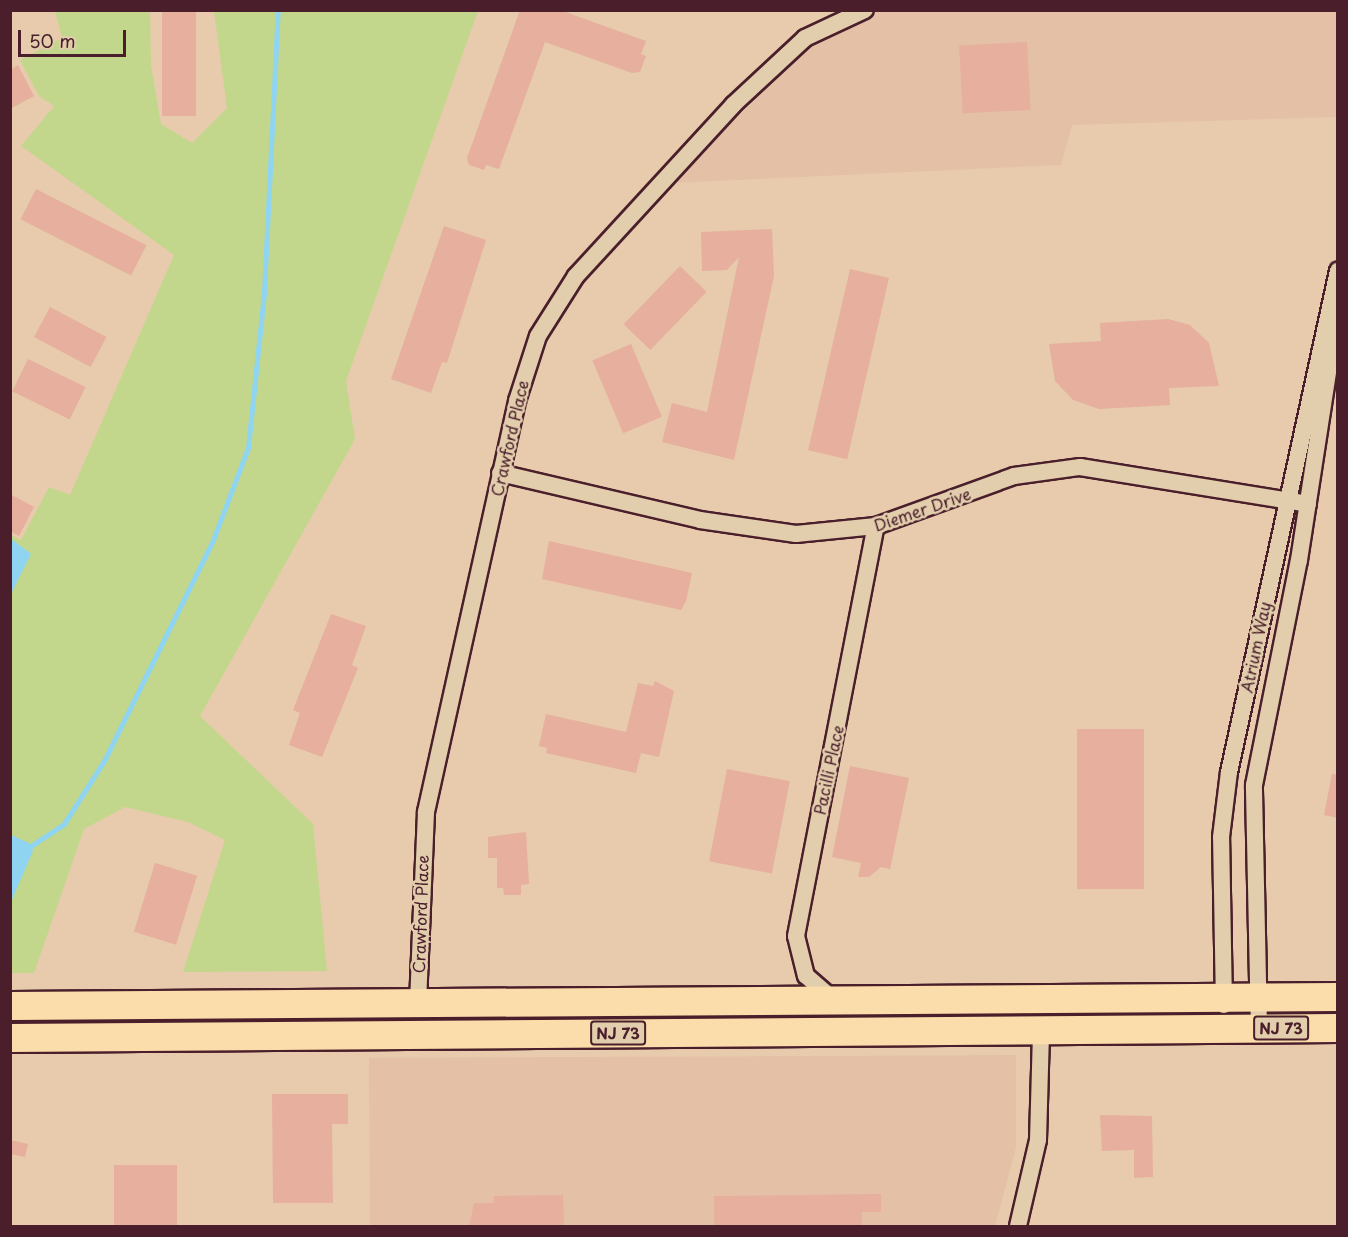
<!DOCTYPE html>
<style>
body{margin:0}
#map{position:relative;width:1348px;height:1237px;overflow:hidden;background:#e7cbac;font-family:"Playpen Sans",sans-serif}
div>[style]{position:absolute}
.built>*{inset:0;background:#e4c0a6}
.green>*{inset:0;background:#c2d78c}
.water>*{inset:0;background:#8fd4f1}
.stream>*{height:4.5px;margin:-2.25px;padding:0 2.25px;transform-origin:2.25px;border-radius:2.25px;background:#8fd4f1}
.building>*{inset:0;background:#e6af9e;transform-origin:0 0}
.roads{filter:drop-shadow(2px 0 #4a1f2b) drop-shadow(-2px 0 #4a1f2b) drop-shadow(0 2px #4a1f2b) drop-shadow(0 -2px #4a1f2b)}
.minor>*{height:16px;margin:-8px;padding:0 8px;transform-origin:8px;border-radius:8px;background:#e2cdac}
.trunk>*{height:28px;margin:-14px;padding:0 14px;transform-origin:14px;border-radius:14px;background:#fbddab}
span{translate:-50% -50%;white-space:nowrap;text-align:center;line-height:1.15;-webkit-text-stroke:5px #e2cdac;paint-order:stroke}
.shield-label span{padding:2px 4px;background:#e2cdac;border:2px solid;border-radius:4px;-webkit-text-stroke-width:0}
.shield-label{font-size:15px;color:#4a1f2b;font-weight:700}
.street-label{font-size:16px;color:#4a1f2b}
.frame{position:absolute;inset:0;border:12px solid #4a1f2b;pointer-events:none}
.scale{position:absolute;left:18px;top:30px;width:108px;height:27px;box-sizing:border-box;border:3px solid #4a1f2b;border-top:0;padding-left:8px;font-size:18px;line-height:21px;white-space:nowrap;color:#4a1f2b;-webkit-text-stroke:4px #e2cdac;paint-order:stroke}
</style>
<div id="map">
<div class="built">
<div style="clip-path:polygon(879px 11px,1337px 11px,1337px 117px,1072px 125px,1061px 165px,670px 183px,815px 42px)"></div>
<div style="clip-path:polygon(1016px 1055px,1016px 1148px,995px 1226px,370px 1226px,369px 1058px)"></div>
</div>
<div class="green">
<div style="clip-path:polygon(55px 11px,150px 11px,151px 66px,161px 124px,192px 143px,227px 108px,214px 11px,478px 11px,346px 381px,355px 439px,200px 716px,313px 824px,327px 971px,183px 972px,225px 840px,188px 822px,125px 807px,84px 829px,34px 973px,11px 973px,10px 535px,21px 540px,49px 487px,70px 495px,174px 255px,21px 146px,54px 106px,39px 96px,20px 60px,62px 38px)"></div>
</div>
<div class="water">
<div style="clip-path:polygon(10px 538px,31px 554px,11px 594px,10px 594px)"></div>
<div style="clip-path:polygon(11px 835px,31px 844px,33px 851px,11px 902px)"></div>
</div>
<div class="stream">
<div style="left:28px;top:848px;width:43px;rotate:-33.7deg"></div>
<div style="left:64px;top:824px;width:75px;rotate:-57.6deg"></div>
<div style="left:104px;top:761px;width:246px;rotate:-63.7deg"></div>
<div style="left:213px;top:540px;width:98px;rotate:-69.2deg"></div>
<div style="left:248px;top:448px;width:157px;rotate:-84.1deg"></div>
<div style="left:264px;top:292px;width:282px;rotate:-87.2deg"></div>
</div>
<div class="building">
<div style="left:162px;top:10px;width:34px;height:106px"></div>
<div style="clip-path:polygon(520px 10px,560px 10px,646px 41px,641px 54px,646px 56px,640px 72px,632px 73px,545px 42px,499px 169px,486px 165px,484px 170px,469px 165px,467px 158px)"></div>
<div style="left:1027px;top:42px;width:68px;height:68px;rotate:87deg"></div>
<div style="clip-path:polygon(18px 65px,34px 96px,10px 109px,10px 70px)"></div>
<div style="left:36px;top:189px;width:124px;height:34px;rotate:27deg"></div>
<div style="clip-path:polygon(444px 226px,486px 240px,447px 363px,442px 362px,431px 393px,391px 379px)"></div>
<div style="clip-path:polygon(772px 229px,774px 276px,734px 460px,662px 442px,672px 403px,707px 412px,739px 257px,727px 270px,702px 271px,701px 232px)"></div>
<div style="left:680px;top:266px;width:37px;height:81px;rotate:44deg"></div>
<div style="left:850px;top:269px;width:40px;height:186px;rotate:13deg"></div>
<div style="left:50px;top:307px;width:64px;height:34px;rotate:28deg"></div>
<div style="clip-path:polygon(1168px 319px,1190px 325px,1209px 343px,1219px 386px,1169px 388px,1170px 405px,1099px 409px,1073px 400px,1055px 381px,1049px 344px,1101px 341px,1100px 323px)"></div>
<div style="left:631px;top:344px;width:79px;height:42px;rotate:67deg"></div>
<div style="left:28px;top:359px;width:64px;height:36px;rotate:26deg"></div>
<div style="clip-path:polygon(10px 494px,34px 507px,19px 536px,10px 531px)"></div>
<div style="clip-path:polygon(549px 541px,692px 573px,686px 601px,681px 610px,542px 579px)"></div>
<div style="clip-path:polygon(331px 614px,366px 626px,352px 665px,358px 668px,322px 757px,289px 745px,300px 713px,293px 710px)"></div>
<div style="clip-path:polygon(655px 681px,674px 691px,659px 757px,641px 753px,636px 773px,546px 753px,547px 748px,539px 746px,546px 714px,626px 732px,638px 683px,653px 686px)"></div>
<div style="left:1077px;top:729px;width:67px;height:160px"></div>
<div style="clip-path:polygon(850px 766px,909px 778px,890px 869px,881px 867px,869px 877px,858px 877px,861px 863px,832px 857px)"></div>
<div style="left:727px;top:769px;width:64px;height:94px;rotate:11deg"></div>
<div style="clip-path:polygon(1332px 774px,1338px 775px,1338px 818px,1324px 815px)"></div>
<div style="clip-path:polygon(526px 832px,529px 884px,521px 885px,521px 895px,504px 895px,503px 888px,497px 888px,497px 858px,488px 858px,488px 837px)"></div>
<div style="left:155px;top:863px;width:44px;height:72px;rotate:17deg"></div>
<div style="clip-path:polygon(272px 1094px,348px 1094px,348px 1124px,332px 1124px,333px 1203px,273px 1203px)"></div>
<div style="clip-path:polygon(1100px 1115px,1152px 1116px,1153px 1177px,1134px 1178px,1134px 1150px,1102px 1151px)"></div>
<div style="clip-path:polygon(10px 1140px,28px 1144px,25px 1157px,10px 1154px)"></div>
<div style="left:114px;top:1165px;width:63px;height:62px"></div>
<div style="clip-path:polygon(881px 1194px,881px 1212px,862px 1212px,862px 1227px,714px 1227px,714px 1196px)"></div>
<div style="clip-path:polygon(563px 1195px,564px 1227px,469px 1227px,474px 1203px,494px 1203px,494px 1196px)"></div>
</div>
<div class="roads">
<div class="minor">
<div style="left:500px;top:473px;width:205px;rotate:13.2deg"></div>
<div style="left:700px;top:520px;width:97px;rotate:8.3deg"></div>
<div style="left:796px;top:534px;width:80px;rotate:-5.7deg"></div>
<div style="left:876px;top:526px;width:147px;rotate:-19.9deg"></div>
<div style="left:1014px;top:476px;width:67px;rotate:-7.8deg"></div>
<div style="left:1080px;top:467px;width:231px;rotate:9.2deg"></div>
<div style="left:834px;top:1000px;width:37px;rotate:-139deg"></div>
<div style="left:806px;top:976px;width:41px;rotate:-104deg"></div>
<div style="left:796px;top:936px;width:418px;rotate:-79deg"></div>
<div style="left:418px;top:1003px;width:191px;rotate:-87.6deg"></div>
<div style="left:426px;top:812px;width:421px;rotate:-77.5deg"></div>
<div style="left:517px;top:401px;width:68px;rotate:-72.1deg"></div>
<div style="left:538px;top:336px;width:71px;rotate:-57.7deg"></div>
<div style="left:576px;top:276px;width:232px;rotate:-47.4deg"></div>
<div style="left:733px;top:105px;width:98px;rotate:-42.9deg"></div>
<div style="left:805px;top:38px;width:66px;rotate:-25deg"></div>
<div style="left:1224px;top:1005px;width:168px;rotate:-91deg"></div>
<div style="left:1221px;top:837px;width:65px;rotate:-83deg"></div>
<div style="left:1229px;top:772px;width:513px;rotate:-77.73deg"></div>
<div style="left:1259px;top:1029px;width:244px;rotate:-91.2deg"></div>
<div style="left:1254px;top:785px;width:229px;rotate:-78.7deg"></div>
<div style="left:1299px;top:560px;width:249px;rotate:-81.2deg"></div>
<div style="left:1018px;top:1226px;width:88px;rotate:-76.9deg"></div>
<div style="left:1038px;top:1140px;width:110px;rotate:-88.4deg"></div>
</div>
<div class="trunk">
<div style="left:10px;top:1006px;width:1328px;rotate:-0.39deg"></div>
<div style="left:10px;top:1038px;width:1328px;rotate:-0.43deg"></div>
</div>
</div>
<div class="shield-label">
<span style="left:1281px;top:1028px">NJ 73</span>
<span style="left:618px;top:1033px">NJ 73</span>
</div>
<div class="street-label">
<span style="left:509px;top:438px;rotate:-77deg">Crawford Place</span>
<span style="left:922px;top:509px;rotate:-19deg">Diemer Drive</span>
<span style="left:1255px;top:647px;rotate:-78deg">Atrium Way</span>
<span style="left:828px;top:770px;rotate:-78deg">Pacilli Place</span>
<span style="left:420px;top:914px;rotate:-88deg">Crawford Place</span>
</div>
<div class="frame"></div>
<div class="scale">50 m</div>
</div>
